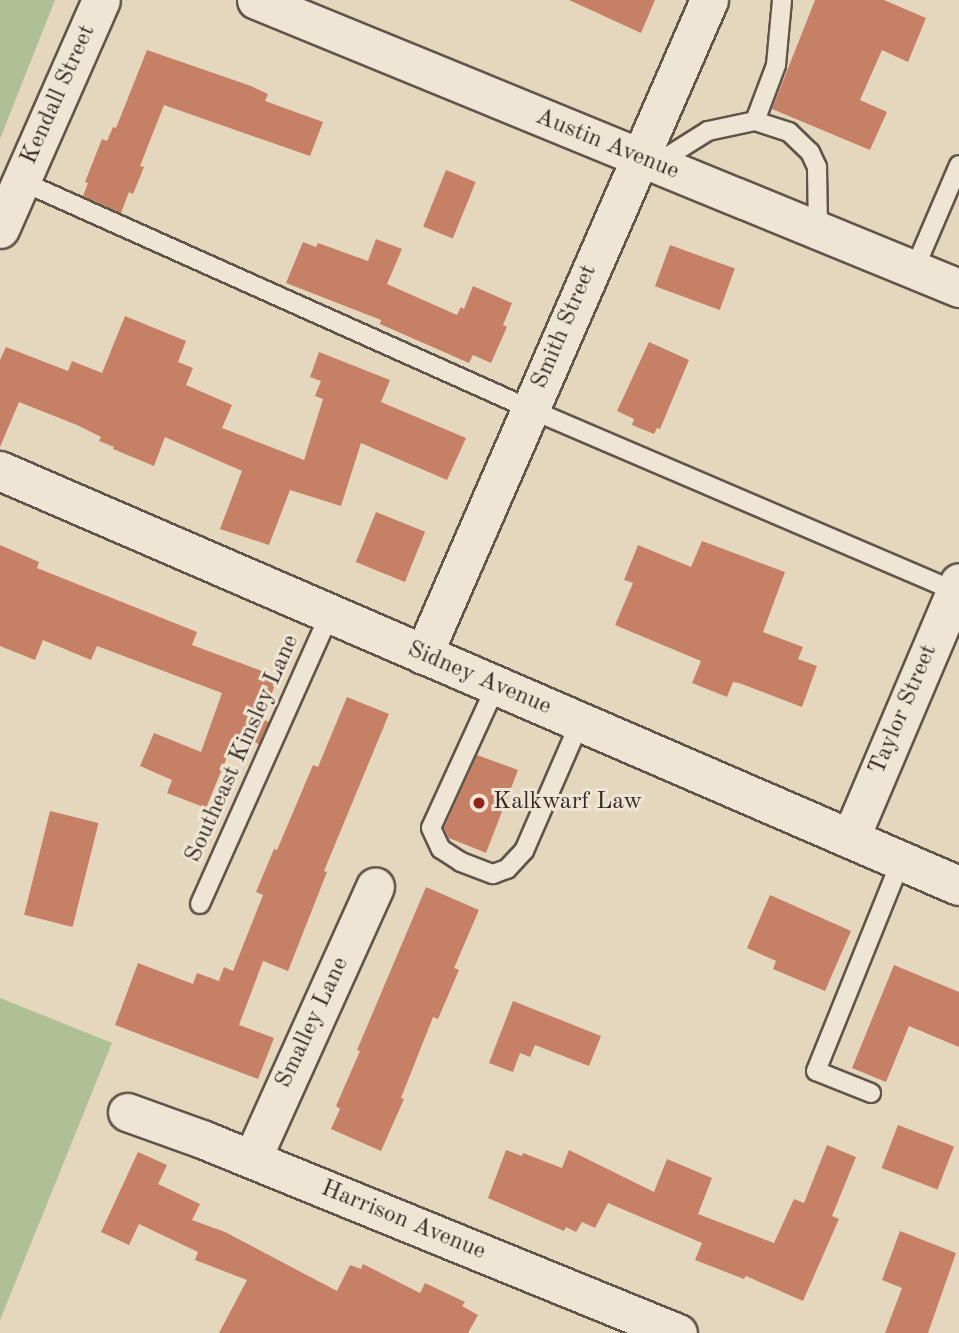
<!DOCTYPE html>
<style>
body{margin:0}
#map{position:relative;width:959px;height:1333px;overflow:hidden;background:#e5d7be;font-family:"Old Standard TT",serif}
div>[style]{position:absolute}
.green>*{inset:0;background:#afbf96}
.building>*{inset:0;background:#c68066;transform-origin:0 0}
.roads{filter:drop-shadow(2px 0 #615449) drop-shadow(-2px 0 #615449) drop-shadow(0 2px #615449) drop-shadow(0 -2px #615449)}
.lane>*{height:18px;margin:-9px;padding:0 9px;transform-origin:9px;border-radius:9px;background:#eee5d5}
.street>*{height:37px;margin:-18.5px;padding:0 18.5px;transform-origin:18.5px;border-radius:18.5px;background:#eee5d5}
.secondary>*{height:38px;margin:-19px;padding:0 19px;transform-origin:19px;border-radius:19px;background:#eee5d5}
.dots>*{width:19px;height:19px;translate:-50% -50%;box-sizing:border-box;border:4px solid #eee5d5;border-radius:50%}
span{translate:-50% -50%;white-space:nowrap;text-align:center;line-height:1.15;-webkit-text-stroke:6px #eee5d5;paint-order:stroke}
.street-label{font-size:24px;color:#352922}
.poi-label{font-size:24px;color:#352922}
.left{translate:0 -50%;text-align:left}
</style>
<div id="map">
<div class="green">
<div style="clip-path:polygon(0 0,55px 0,0 139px)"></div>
<div style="clip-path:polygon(0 998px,112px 1043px,0 1320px)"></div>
</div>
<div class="building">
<div style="clip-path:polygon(569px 0,655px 0,641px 33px)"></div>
<div style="clip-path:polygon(815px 0,884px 0,926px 18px,908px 62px,882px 50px,860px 100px,887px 112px,870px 150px,772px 109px)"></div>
<div style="clip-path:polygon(147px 50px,251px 86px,268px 94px,265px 101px,323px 122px,310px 156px,164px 105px,140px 166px,144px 167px,133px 194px,129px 192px,121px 213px,83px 196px,88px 183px,85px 182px,102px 139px,107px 141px,113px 127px,116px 128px)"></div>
<div style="left:446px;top:170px;width:32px;height:61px;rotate:22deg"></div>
<div style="clip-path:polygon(376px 239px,402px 249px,387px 284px,457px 315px,461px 307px,464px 309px,473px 286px,512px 303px,503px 325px,507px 327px,491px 363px,473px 355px,469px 363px,380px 324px,381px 320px,286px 283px,303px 242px,316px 247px,318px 243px,368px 261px)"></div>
<div style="left:670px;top:245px;width:69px;height:44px;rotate:20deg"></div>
<div style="clip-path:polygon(125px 316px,186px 341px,178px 362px,193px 368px,186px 385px,232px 405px,222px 428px,304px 460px,323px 399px,315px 396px,321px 381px,310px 377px,319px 352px,390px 380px,381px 402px,466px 438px,447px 480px,361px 443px,341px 506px,290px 490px,269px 545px,220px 529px,242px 471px,165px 437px,154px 466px,113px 449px,114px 447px,99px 441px,101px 437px,77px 425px,19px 402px,0 447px,0 360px,6px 347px,68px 371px,72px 361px,102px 373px)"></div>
<div style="clip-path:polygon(649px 342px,689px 360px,660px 429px,657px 428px,654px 434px,632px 425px,634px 419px,617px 411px)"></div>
<div style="left:376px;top:512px;width:53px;height:54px;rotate:22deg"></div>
<div style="clip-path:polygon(702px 541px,785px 572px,763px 632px,803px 647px,798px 659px,817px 666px,802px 707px,739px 683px,733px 682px,727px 697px,692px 683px,701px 661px,615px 625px,633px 583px,624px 580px,638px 545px,691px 567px)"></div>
<div style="clip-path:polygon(0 545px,39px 562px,37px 568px,197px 632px,192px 645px,278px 677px,262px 719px,269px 722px,259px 744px,236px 735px,206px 808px,167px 793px,172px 780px,140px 766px,154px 733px,201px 752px,222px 693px,97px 646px,91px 660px,43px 640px,35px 660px,0 646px)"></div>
<div style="clip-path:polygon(347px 697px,389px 714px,324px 871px,327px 872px,288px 971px,263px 961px,239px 1025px,274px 1038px,258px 1079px,115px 1025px,138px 963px,193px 984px,197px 973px,219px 981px,224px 967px,233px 971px,263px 895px,256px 892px,274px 849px,277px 850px,313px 765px,318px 767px)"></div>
<div style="clip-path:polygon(477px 755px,518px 770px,486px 853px,449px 838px,444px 828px)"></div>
<div style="left:50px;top:811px;width:50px;height:107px;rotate:14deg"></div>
<div style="clip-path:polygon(426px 887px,479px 910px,454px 968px,459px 970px,438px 1019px,433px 1017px,401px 1098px,404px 1099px,381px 1151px,331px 1129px,340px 1109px,336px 1106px,360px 1051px,357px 1050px)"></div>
<div style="clip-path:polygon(770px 895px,851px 931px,825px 991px,773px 969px,776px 961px,747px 948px)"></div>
<div style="clip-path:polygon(894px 965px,959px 992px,959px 1047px,909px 1026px,886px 1082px,852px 1068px)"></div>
<div style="clip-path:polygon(513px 1001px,601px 1036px,589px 1066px,535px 1045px,530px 1057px,520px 1053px,513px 1072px,489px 1063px)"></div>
<div style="left:898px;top:1125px;width:60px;height:46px;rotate:21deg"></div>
<div style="clip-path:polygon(827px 1145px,856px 1157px,832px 1216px,839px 1219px,803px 1301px,746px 1276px,744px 1279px,695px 1260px,702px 1243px,608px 1203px,595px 1228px,582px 1222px,576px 1232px,566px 1227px,564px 1231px,488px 1198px,506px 1150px,522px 1156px,523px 1153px,562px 1168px,569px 1150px,654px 1192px,667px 1159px,712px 1178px,698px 1214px,774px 1243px,794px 1199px,804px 1203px)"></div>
<div style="clip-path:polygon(138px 1152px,167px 1165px,158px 1184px,200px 1204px,192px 1220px,225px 1232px,337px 1291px,350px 1265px,361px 1269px,363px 1264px,420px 1293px,425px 1283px,465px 1302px,462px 1306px,478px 1315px,468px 1333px,219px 1333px,247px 1280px,195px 1260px,198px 1252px,139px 1224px,129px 1245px,101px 1232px)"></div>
<div style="clip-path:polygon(900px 1231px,956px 1253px,928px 1333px,885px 1333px,902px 1288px,882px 1280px)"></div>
</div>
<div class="roads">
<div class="lane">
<div style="left:755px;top:121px;width:60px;rotate:-69.4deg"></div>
<div style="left:776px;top:65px;width:65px;rotate:-84.7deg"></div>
<div style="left:657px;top:163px;width:60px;rotate:-32.1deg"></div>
<div style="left:708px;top:131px;width:48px;rotate:-12deg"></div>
<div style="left:755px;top:121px;width:36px;rotate:18deg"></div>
<div style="left:789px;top:132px;width:29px;rotate:44deg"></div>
<div style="left:810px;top:152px;width:17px;rotate:65deg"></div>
<div style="left:817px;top:167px;width:64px;rotate:89.1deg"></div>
<div style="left:21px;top:181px;width:558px;rotate:24.13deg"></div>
<div style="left:530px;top:409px;width:462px;rotate:23.2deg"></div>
<div style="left:914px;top:270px;width:114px;rotate:-66.8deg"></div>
<div style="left:496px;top:686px;width:156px;rotate:114.6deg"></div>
<div style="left:431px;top:828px;width:23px;rotate:65deg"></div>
<div style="left:441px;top:849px;width:24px;rotate:33deg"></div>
<div style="left:461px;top:862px;width:34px;rotate:21deg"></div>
<div style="left:493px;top:874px;width:15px;rotate:-20deg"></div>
<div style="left:507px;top:869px;width:25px;rotate:-47deg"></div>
<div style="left:524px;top:851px;width:141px;rotate:-66.5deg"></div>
<div style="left:200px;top:904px;width:318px;rotate:-65.9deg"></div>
<div style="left:871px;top:1093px;width:59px;rotate:-158.2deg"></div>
<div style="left:816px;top:1071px;width:227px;rotate:-68deg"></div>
</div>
<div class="street">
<div style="left:256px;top:0;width:760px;rotate:22.28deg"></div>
<div style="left:0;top:229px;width:250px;rotate:-66.2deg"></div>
<div style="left:423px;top:655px;width:715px;rotate:-66.41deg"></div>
<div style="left:850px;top:839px;width:279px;rotate:-67deg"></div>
<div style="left:127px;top:1112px;width:80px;rotate:19.8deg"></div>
<div style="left:202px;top:1139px;width:514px;rotate:22.17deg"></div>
<div style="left:252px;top:1159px;width:299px;rotate:-65.7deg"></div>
</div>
<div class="secondary">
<div style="left:0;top:471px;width:1045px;rotate:23.4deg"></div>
</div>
</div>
<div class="dots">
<div style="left:479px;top:803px;background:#8f2418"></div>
</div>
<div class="street-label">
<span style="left:59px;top:95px;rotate:-66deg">Kendall Street</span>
<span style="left:607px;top:145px;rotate:22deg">Austin Avenue</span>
<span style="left:565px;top:327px;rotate:-67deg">Smith Street</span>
<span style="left:479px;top:679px;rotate:23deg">Sidney Avenue</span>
<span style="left:904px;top:710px;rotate:-67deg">Taylor Street</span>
<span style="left:243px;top:749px;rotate:-66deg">Southeast Kinsley Lane</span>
<span style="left:313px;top:1023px;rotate:-65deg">Smalley Lane</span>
<span style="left:403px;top:1221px;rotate:22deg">Harrison Avenue</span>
</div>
<div class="poi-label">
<span class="left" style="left:493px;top:803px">Kalkwarf Law</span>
</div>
</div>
